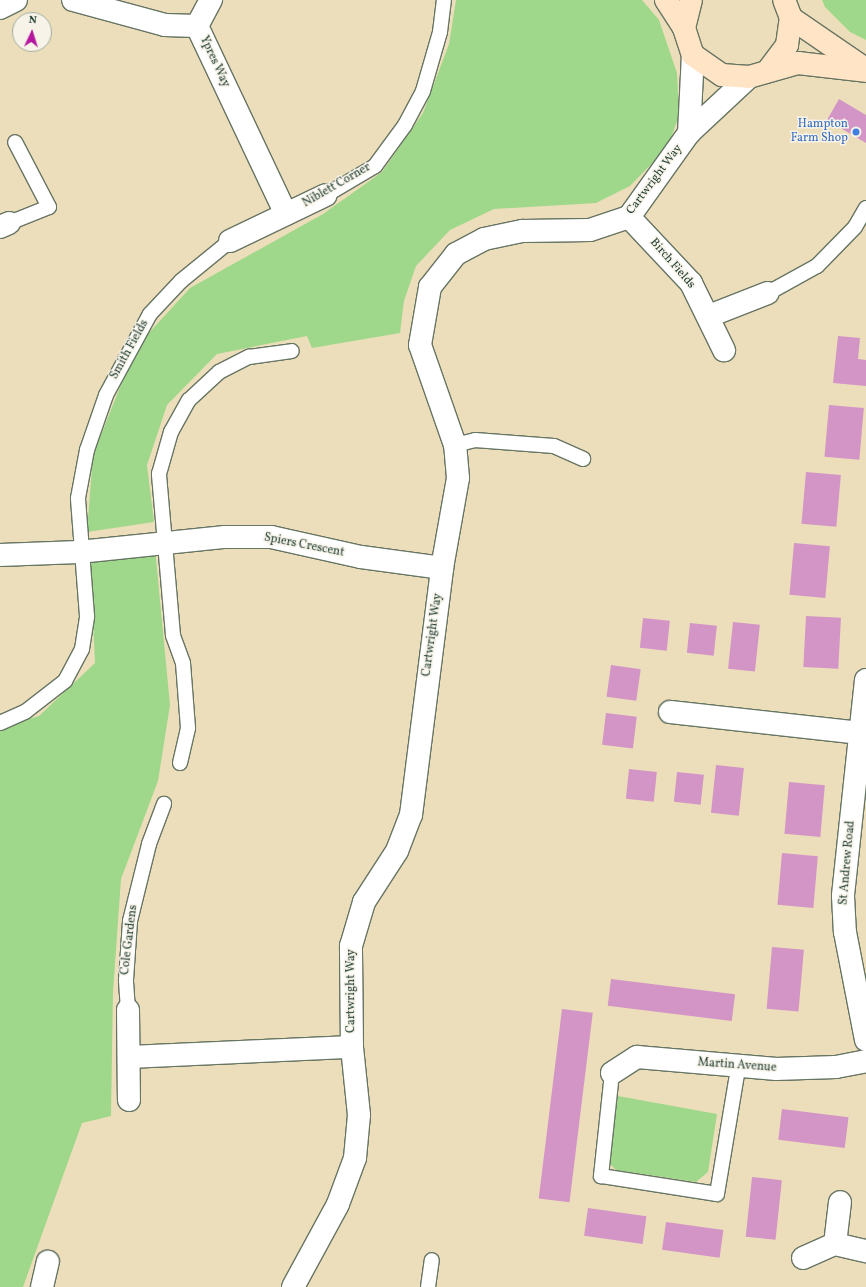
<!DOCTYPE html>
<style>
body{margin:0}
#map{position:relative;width:866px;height:1287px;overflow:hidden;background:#eddebb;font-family:Vollkorn,serif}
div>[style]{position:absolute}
.green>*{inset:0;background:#9fd88a}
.building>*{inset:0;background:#d295c6;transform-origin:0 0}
.roads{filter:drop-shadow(1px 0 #677563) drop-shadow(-1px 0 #677563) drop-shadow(0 1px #677563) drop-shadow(0 -1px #677563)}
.service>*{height:14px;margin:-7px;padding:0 7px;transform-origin:7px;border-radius:7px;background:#fff}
.minor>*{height:22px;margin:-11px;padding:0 11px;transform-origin:11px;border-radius:11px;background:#fff}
.secondary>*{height:22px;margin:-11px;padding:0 11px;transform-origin:11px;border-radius:11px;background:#ffe4c6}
.dots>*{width:11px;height:11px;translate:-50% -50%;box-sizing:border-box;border:2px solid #f7f3e8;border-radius:50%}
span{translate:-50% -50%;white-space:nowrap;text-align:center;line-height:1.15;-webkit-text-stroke:3px #f7f3e8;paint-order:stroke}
.street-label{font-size:12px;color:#1f3d34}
.shop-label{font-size:12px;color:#366cbe}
.right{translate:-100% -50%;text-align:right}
.north{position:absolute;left:12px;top:12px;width:40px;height:40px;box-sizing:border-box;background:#f7f3e8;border:1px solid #a1aaa0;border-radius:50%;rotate:4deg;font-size:11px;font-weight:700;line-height:16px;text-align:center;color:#1f3d34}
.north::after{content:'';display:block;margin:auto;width:14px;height:18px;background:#b5179e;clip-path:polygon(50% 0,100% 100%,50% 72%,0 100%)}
</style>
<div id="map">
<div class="green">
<div style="clip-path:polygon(456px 0,642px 0,659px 20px,677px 73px,679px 115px,668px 147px,630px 186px,596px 203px,494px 209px,450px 230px,416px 266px,404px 301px,400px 333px,312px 348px,307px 336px,217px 354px,167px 405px,147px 465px,154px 522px,87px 532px,93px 455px,120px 387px,146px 336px,190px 288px,323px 214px,382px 172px,423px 113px,449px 44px)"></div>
<div style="clip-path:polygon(822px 0,866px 0,866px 40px,850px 32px,825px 7px)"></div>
<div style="clip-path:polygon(155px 548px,170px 705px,158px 781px,121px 879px,113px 992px,111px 1116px,82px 1123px,23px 1287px,0 1287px,0 727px,39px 716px,95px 663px,90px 556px)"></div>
<div style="clip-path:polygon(618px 1096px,717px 1114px,708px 1172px,696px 1182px,616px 1170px,608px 1162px)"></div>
</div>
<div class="building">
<div style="clip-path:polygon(839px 99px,866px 115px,866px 143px,827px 120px)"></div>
<div style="clip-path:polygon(838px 336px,860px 338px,858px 359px,866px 360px,866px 386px,833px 383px)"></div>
<div style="left:829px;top:405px;width:35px;height:52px;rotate:5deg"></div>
<div style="left:806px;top:472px;width:35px;height:52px;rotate:5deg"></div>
<div style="left:794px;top:543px;width:36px;height:52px;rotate:5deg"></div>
<div style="left:806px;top:616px;width:35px;height:51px;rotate:3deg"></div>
<div style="left:643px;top:618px;width:27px;height:30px;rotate:6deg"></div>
<div style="left:733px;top:622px;width:27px;height:47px;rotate:6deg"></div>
<div style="left:690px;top:623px;width:27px;height:30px;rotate:6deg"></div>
<div style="left:611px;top:665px;width:30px;height:32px;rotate:8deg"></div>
<div style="left:606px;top:713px;width:31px;height:32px;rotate:7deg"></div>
<div style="left:716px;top:765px;width:28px;height:48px;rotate:6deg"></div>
<div style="left:629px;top:769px;width:28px;height:30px;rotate:6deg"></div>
<div style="left:677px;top:772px;width:27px;height:30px;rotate:6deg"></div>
<div style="left:789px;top:782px;width:36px;height:52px;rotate:5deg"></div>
<div style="left:782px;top:853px;width:36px;height:52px;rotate:5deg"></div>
<div style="left:772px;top:947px;width:32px;height:62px;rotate:5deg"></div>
<div style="left:611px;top:979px;width:125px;height:27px;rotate:7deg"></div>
<div style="left:562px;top:1009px;width:31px;height:191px;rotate:7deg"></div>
<div style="left:782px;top:1109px;width:67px;height:31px;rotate:7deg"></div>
<div style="left:752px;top:1177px;width:30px;height:60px;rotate:6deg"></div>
<div style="left:588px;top:1208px;width:59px;height:28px;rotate:8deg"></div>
<div style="left:666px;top:1222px;width:58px;height:28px;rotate:8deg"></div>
</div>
<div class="roads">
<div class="service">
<div style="left:326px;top:195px;width:57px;rotate:-30.6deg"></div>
<div style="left:375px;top:166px;width:51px;rotate:-53.8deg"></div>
<div style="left:405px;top:125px;width:38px;rotate:-62deg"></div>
<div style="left:423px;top:91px;width:61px;rotate:-73.9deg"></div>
<div style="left:440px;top:32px;width:32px;rotate:-83deg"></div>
<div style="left:9px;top:223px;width:43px;rotate:-21.8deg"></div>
<div style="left:49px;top:207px;width:73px;rotate:-117.6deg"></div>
<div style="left:768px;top:293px;width:56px;rotate:-28.9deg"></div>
<div style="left:817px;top:266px;width:54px;rotate:-45.7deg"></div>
<div style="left:855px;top:227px;width:22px;rotate:-60deg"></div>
<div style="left:455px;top:445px;width:21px;rotate:-14deg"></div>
<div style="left:475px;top:440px;width:79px;rotate:4.3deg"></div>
<div style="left:554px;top:446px;width:32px;rotate:24deg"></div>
<div style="left:0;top:723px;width:27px;rotate:-24deg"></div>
<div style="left:25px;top:712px;width:51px;rotate:-37.8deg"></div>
<div style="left:65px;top:681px;width:36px;rotate:-62deg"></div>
<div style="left:82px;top:649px;width:33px;rotate:-81deg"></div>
<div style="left:87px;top:616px;width:118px;rotate:-94.4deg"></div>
<div style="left:78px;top:498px;width:49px;rotate:-79.4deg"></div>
<div style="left:87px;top:450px;width:58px;rotate:-70.9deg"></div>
<div style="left:106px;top:395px;width:92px;rotate:-61.5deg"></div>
<div style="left:150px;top:314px;width:45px;rotate:-46.8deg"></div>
<div style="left:181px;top:281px;width:63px;rotate:-39.2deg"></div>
<div style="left:180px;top:763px;width:36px;rotate:-77deg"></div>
<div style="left:188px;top:728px;width:65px;rotate:-94.4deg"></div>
<div style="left:183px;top:663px;width:30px;rotate:-110deg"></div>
<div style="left:173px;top:635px;width:162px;rotate:-95deg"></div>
<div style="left:159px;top:474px;width:44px;rotate:-74.1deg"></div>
<div style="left:171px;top:432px;width:37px;rotate:-61deg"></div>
<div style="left:189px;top:400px;width:41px;rotate:-43deg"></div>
<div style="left:219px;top:372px;width:34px;rotate:-27deg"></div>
<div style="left:249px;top:357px;width:43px;rotate:-7.9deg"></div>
<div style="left:128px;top:1010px;width:30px;rotate:-94deg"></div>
<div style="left:126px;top:980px;width:59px;rotate:-86.1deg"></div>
<div style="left:130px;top:921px;width:79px;rotate:-76.1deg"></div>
<div style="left:149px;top:844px;width:43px;rotate:-69.4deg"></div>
<div style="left:612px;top:1073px;width:104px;rotate:96.1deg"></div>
<div style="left:601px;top:1176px;width:117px;rotate:8.8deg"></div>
<div style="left:717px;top:1194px;width:128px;rotate:-80.5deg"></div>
<div style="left:428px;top:1287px;width:27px;rotate:-82deg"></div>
</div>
<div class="minor">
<div style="left:73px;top:0;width:95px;rotate:15.2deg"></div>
<div style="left:165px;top:25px;width:32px;rotate:2deg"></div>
<div style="left:0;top:8px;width:18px;rotate:-27deg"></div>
<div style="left:197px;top:26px;width:208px;rotate:64.7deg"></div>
<div style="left:197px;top:26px;width:30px;rotate:-62deg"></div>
<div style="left:689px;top:133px;width:78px;rotate:-87.1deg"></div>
<div style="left:629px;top:217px;width:91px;rotate:46.8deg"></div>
<div style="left:691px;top:283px;width:75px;rotate:63.8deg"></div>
<div style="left:0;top:227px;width:10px;rotate:-24deg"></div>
<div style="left:230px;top:241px;width:106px;rotate:-25.6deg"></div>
<div style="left:709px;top:316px;width:63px;rotate:-21.3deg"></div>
<div style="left:0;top:555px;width:79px;rotate:-2.2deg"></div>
<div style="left:79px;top:552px;width:147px;rotate:-5.9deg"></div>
<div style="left:225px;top:537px;width:46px"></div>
<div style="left:271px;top:537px;width:92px;rotate:12.5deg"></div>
<div style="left:361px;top:557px;width:82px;rotate:7.7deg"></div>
<div style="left:866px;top:680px;width:217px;rotate:96.1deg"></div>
<div style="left:843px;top:896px;width:36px;rotate:87deg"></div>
<div style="left:845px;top:932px;width:110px;rotate:79deg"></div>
<div style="left:670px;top:712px;width:192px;rotate:6.3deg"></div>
<div style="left:128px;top:1010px;width:90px;rotate:89.4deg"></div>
<div style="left:129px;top:1057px;width:223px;rotate:-2.6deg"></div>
<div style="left:612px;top:1073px;width:30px;rotate:-33deg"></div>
<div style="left:637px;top:1057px;width:140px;rotate:4.9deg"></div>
<div style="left:776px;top:1069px;width:60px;rotate:-1.9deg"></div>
<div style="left:836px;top:1067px;width:31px;rotate:-11deg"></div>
<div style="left:835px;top:1244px;width:42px;rotate:-83.2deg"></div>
<div style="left:803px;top:1258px;width:35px;rotate:-24deg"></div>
<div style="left:835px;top:1244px;width:32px;rotate:13deg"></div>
<div style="left:42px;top:1287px;width:26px;rotate:-77deg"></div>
<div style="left:293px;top:1287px;width:94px;rotate:-61.5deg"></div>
<div style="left:338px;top:1204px;width:49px;rotate:-69.7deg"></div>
<div style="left:355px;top:1158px;width:43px;rotate:-84.7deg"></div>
<div style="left:359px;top:1115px;width:68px;rotate:-95.9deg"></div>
<div style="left:352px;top:1047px;width:101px;rotate:-90.6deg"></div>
<div style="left:351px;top:946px;width:46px;rotate:-73.5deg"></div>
<div style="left:364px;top:902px;width:61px;rotate:-57.1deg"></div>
<div style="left:397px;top:851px;width:39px;rotate:-69deg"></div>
<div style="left:411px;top:815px;width:249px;rotate:-82.8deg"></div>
<div style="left:442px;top:568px;width:91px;rotate:-79.9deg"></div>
<div style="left:458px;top:478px;width:33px;rotate:-95deg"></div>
<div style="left:455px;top:445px;width:106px;rotate:-109.3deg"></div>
<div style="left:420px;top:345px;width:59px;rotate:-80.2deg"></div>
<div style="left:430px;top:287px;width:42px;rotate:-51.8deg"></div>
<div style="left:456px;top:254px;width:32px;rotate:-28deg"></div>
<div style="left:484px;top:239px;width:40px;rotate:-12deg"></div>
<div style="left:523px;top:231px;width:67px;rotate:-0.9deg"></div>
<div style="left:590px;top:230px;width:41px;rotate:-18.4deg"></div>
<div style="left:629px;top:217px;width:103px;rotate:-54.5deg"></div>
<div style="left:689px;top:133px;width:82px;rotate:-43deg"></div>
</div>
<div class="secondary">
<div style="left:666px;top:0;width:33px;rotate:57deg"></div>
<div style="left:684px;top:28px;width:28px;rotate:72deg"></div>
<div style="left:693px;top:55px;width:35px;rotate:35deg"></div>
<div style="left:722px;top:75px;width:27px;rotate:4deg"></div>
<div style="left:749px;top:77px;width:51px;rotate:-15.9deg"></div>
<div style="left:798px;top:63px;width:68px;rotate:6.7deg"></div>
<div style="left:791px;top:18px;width:88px;rotate:34.4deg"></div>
<div style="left:684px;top:28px;width:29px;rotate:-76deg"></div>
<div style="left:769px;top:69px;width:30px;rotate:-53deg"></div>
<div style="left:787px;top:45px;width:27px;rotate:-82deg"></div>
<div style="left:791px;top:18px;width:19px;rotate:-111deg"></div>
</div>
</div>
<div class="dots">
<div style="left:856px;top:132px;background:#3f7fe0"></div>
</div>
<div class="street-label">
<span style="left:214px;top:62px;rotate:65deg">Ypres Way</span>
<span style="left:655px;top:180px;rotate:-53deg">Cartwright Way</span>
<span style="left:337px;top:186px;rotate:-30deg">Niblett Corner</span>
<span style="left:672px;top:264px;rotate:49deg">Birch Fields</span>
<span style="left:130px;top:350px;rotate:-61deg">Smith Fields</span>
<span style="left:304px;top:546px;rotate:11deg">Spiers Crescent</span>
<span style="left:433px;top:635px;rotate:-82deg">Cartwright Way</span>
<span style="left:848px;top:863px;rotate:-85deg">St Andrew Road</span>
<span style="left:130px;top:940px;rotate:-83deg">Cole Gardens</span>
<span style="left:352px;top:991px;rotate:-90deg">Cartwright Way</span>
<span style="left:737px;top:1066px;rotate:4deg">Martin Avenue</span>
</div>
<div class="shop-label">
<span class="right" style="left:848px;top:132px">Hampton<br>Farm Shop</span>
</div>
<div class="north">N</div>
</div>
